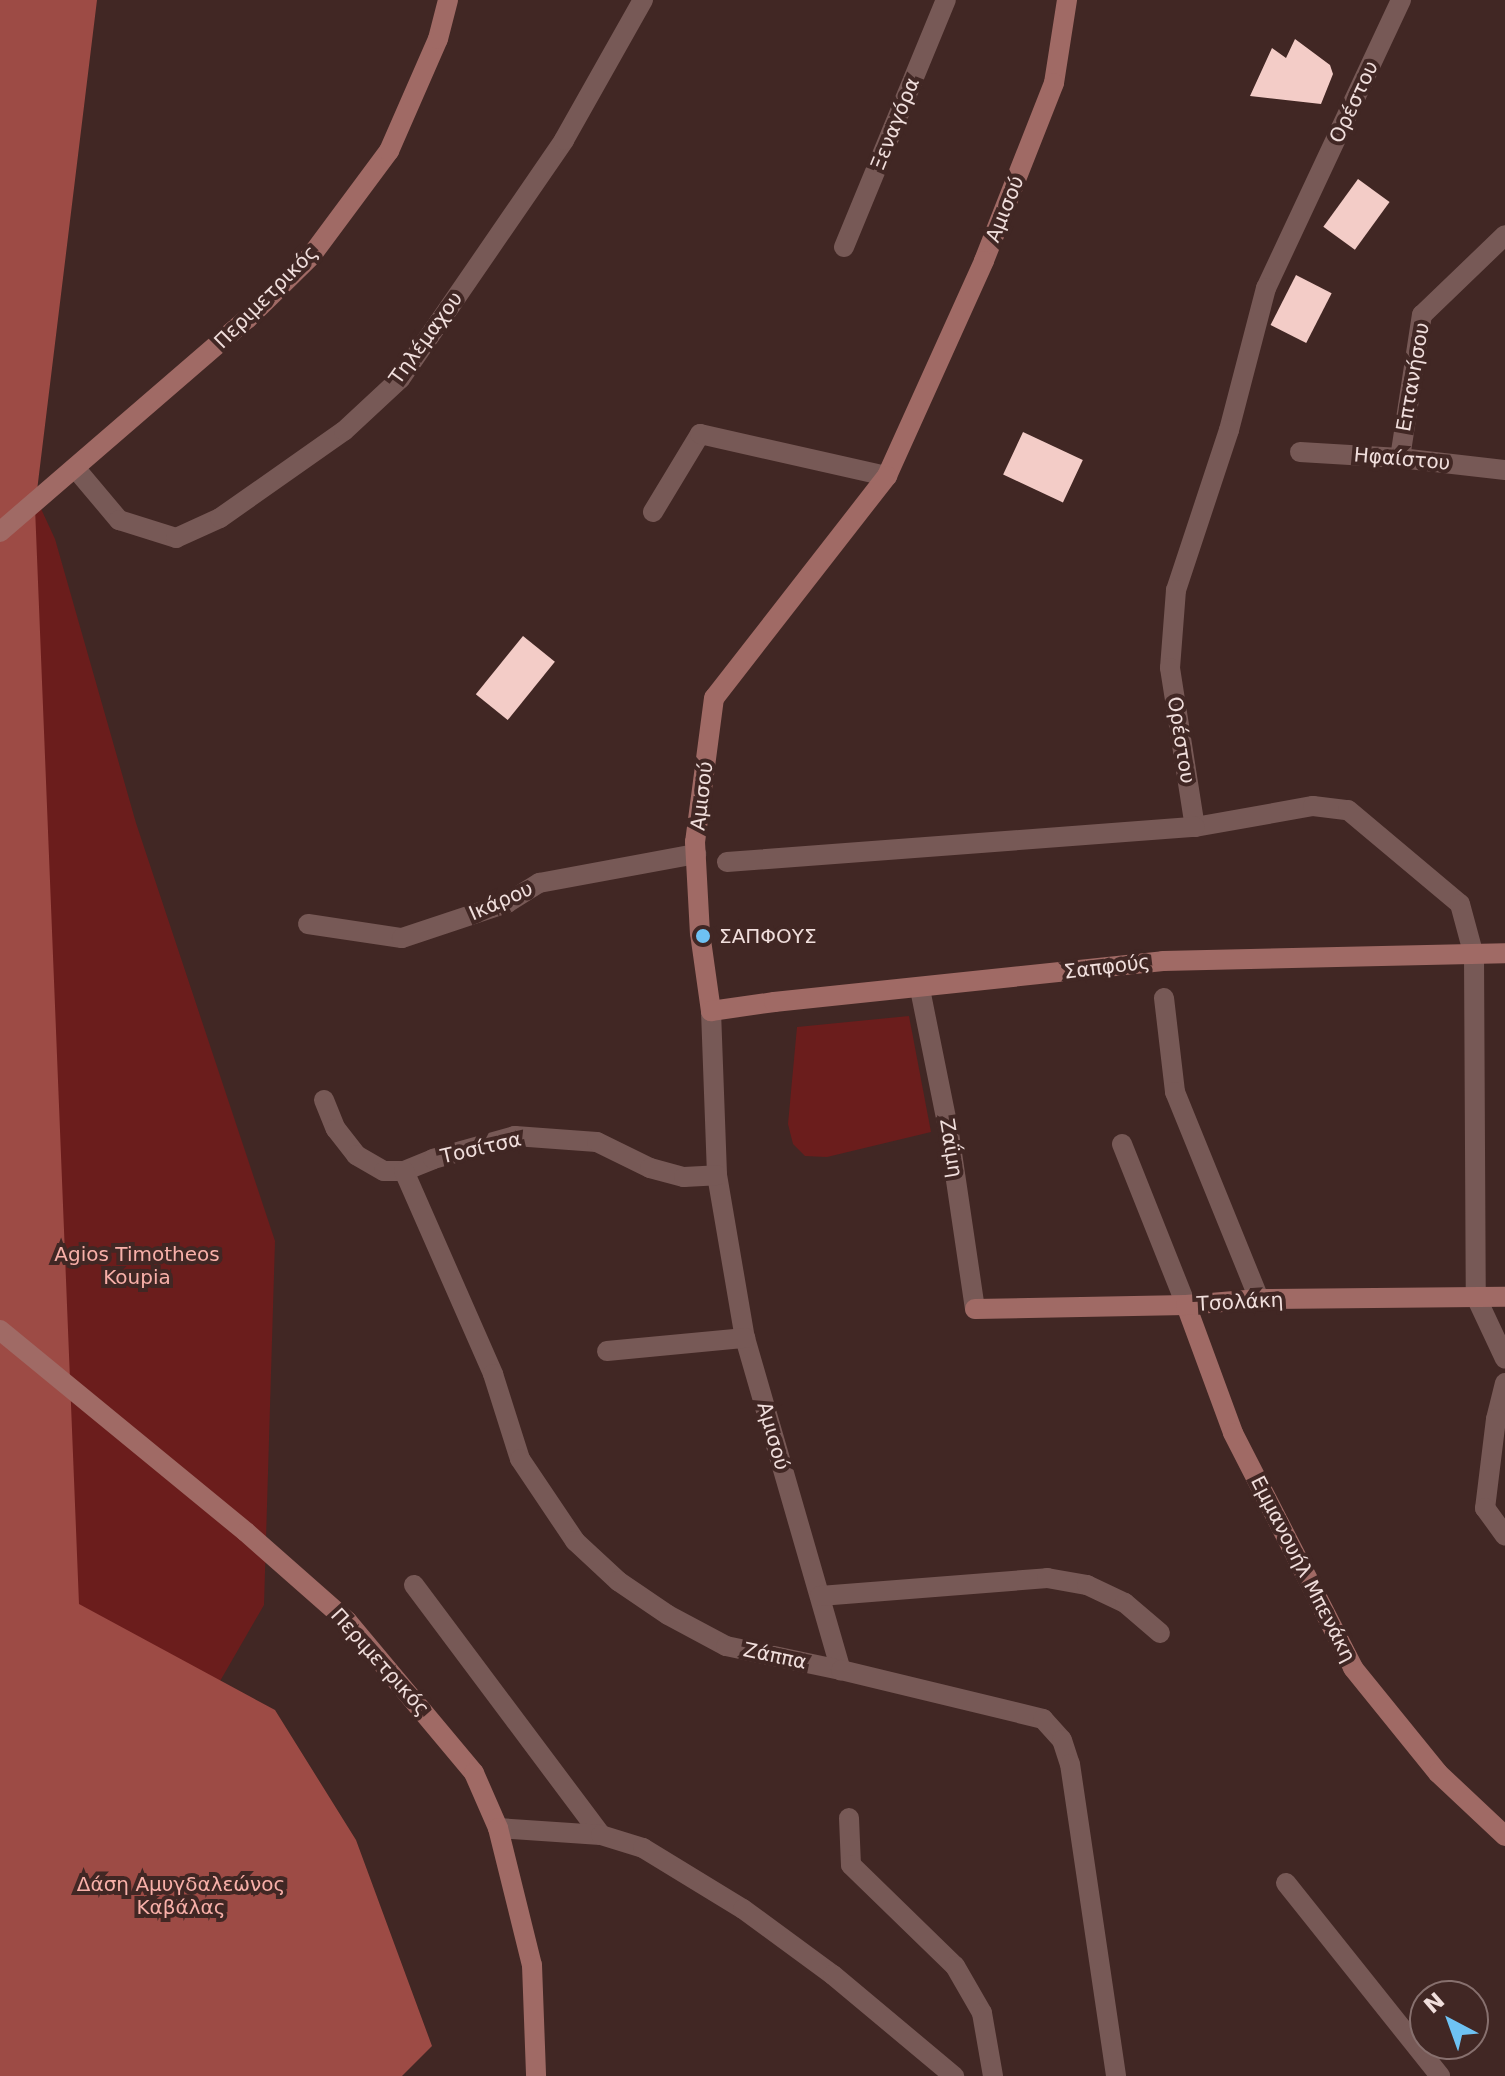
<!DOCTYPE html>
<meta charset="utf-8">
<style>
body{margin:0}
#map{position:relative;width:1505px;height:2076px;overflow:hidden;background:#412724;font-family:"DejaVu Sans",sans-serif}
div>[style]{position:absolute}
.green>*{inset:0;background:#6b1d1c}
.forest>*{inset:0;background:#9d4b45}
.building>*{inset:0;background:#f3ccc7;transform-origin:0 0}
.street>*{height:20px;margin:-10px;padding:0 10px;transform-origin:10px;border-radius:10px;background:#775956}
.secondary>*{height:20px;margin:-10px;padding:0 10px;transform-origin:10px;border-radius:10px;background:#a06a65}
.dots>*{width:22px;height:22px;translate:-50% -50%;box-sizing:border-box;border:4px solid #412724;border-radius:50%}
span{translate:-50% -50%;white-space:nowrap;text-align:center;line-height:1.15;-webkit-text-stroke:8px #412724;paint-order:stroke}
.street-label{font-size:20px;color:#f0dedc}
.poi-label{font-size:20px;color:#f0dedc}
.left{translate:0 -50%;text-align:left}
.park-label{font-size:20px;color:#f8b0a9}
.north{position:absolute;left:1409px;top:1980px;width:80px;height:80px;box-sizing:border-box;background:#412724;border:2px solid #87706e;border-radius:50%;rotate:319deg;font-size:22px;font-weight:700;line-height:32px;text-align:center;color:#f0dedc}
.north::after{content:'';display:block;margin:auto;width:28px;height:36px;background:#6ec2f3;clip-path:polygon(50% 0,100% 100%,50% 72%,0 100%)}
</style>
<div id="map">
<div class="green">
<div style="clip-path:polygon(0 420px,55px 539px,136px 823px,275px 1241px,264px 1605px,70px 1941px,0 1978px)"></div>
<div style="clip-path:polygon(909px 1016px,931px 1132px,827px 1157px,805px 1156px,793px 1144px,788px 1124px,797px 1027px)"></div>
</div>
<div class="forest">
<div style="clip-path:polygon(0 0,97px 0,35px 507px,79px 1604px,275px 1710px,356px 1840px,432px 2046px,402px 2076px,0 2076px)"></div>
</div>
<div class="building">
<div style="clip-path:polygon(1295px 39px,1330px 65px,1333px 74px,1321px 104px,1250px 96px,1272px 48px,1286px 58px)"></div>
<div style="left:1358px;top:179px;width:39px;height:59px;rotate:36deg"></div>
<div style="left:1296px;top:275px;width:40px;height:56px;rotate:27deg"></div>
<div style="left:1023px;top:432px;width:66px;height:47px;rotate:25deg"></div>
<div style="left:523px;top:636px;width:41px;height:75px;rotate:39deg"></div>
</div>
<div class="street">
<div style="left:1401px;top:0;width:318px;rotate:115.1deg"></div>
<div style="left:1266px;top:288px;width:147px;rotate:104.6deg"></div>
<div style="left:1229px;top:430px;width:169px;rotate:108.3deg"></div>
<div style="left:1176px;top:590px;width:78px;rotate:94.4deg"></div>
<div style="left:1170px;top:668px;width:161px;rotate:81.1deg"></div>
<div style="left:1195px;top:827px;width:120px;rotate:-10.1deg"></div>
<div style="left:1313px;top:806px;width:35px;rotate:7deg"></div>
<div style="left:1348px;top:810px;width:146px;rotate:40deg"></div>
<div style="left:1460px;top:904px;width:54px;rotate:74.9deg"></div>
<div style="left:1474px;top:956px;width:341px;rotate:89.7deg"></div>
<div style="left:1476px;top:1297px;width:68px;rotate:64.9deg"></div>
<div style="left:844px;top:247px;width:267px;rotate:-67.6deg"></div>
<div style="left:1300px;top:452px;width:100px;rotate:3.4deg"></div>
<div style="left:1400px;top:458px;width:106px;rotate:6.5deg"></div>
<div style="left:1400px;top:458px;width:145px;rotate:-81.3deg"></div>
<div style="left:1422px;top:315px;width:115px;rotate:-43.9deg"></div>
<div style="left:76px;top:469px;width:67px;rotate:49.9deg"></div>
<div style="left:119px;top:520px;width:60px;rotate:17.5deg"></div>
<div style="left:176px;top:538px;width:48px;rotate:-24.4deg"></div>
<div style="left:220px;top:518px;width:151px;rotate:-35.1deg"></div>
<div style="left:344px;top:431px;width:76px;rotate:-42.9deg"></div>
<div style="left:400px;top:379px;width:290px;rotate:-55.5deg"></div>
<div style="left:564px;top:140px;width:161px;rotate:-60.6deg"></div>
<div style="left:653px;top:512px;width:91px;rotate:-58.9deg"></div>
<div style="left:700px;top:434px;width:192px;rotate:12.7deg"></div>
<div style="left:727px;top:862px;width:469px;rotate:-4.3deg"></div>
<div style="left:308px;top:924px;width:95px;rotate:8.5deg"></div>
<div style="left:402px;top:938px;width:111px;rotate:-18.4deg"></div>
<div style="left:507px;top:903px;width:38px;rotate:-32deg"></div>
<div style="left:539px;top:883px;width:160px;rotate:-10.5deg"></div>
<div style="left:920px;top:989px;width:147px;rotate:78.6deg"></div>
<div style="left:949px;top:1133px;width:178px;rotate:81.6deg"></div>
<div style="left:1164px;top:998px;width:95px;rotate:83.3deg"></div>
<div style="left:1175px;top:1092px;width:223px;rotate:67.9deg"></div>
<div style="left:711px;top:1011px;width:164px;rotate:87.9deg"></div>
<div style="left:717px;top:1175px;width:165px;rotate:80.3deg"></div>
<div style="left:745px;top:1338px;width:346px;rotate:73.9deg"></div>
<div style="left:324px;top:1100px;width:31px;rotate:68deg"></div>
<div style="left:336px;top:1129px;width:33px;rotate:52deg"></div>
<div style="left:356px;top:1155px;width:32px;rotate:30deg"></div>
<div style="left:384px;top:1171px;width:20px"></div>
<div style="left:404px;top:1171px;width:31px;rotate:-22deg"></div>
<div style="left:433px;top:1159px;width:85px;rotate:-15.7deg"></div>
<div style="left:515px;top:1136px;width:82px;rotate:4.2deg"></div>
<div style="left:597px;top:1142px;width:59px;rotate:26.1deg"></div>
<div style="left:650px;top:1168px;width:35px;rotate:15deg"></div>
<div style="left:684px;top:1177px;width:33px;rotate:-3deg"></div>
<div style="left:1122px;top:1144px;width:173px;rotate:68.3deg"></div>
<div style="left:404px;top:1171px;width:222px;rotate:66.3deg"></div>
<div style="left:493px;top:1374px;width:89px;rotate:72.4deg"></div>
<div style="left:520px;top:1459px;width:99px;rotate:56.1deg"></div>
<div style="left:575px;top:1541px;width:59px;rotate:42.9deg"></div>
<div style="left:618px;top:1581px;width:60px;rotate:34.2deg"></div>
<div style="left:668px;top:1615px;width:66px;rotate:28.1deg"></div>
<div style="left:726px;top:1646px;width:117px;rotate:11.8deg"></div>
<div style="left:841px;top:1670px;width:208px;rotate:13.6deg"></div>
<div style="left:1043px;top:1719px;width:28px;rotate:48deg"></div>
<div style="left:1062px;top:1740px;width:25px;rotate:72deg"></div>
<div style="left:1070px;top:1764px;width:315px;rotate:81.6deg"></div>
<div style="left:607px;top:1351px;width:139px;rotate:-5.4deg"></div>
<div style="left:1505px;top:1383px;width:37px;rotate:104deg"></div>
<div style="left:1496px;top:1419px;width:90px;rotate:97deg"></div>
<div style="left:1485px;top:1508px;width:34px;rotate:54deg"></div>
<div style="left:414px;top:1585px;width:312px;rotate:53.2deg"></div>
<div style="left:820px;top:1596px;width:228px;rotate:-4.5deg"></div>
<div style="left:1047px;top:1578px;width:41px;rotate:9.9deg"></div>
<div style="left:1087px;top:1585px;width:42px;rotate:25.3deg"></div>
<div style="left:1125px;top:1603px;width:46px;rotate:40.6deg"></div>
<div style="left:849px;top:1818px;width:47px;rotate:87.6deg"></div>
<div style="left:851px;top:1865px;width:145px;rotate:44.2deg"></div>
<div style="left:955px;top:1966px;width:54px;rotate:60.1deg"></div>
<div style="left:982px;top:2013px;width:64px;rotate:80.1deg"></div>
<div style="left:498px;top:1828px;width:103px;rotate:3.9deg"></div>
<div style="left:601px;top:1835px;width:44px;rotate:17.2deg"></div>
<div style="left:643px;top:1848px;width:117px;rotate:31.4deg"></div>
<div style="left:743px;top:1909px;width:112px;rotate:36.3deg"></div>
<div style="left:833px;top:1975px;width:158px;rotate:39.9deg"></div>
<div style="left:1286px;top:1883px;width:247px;rotate:51.4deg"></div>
</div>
<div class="secondary">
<div style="left:1067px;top:0;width:84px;rotate:98.9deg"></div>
<div style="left:1054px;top:83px;width:191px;rotate:111.5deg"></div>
<div style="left:984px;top:261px;width:236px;rotate:114.3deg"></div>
<div style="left:887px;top:476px;width:281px;rotate:127.9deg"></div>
<div style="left:714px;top:698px;width:145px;rotate:97.5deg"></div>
<div style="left:695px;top:842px;width:91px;rotate:86.9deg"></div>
<div style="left:700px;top:933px;width:79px;rotate:82deg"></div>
<div style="left:711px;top:1011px;width:64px;rotate:-8.1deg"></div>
<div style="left:774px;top:1002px;width:391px;rotate:-6deg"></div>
<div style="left:1163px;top:961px;width:342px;rotate:-1.3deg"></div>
<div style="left:0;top:532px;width:326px;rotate:-40.8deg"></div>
<div style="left:247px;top:319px;width:90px;rotate:-44.5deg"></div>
<div style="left:311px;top:256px;width:131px;rotate:-53.4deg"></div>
<div style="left:389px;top:151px;width:122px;rotate:-66.4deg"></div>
<div style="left:438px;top:39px;width:40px;rotate:-75.6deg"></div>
<div style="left:1186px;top:1305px;width:136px;rotate:69.8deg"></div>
<div style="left:1233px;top:1433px;width:264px;rotate:62.9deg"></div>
<div style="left:1353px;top:1668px;width:135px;rotate:51deg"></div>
<div style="left:1438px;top:1773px;width:92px;rotate:43.2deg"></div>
<div style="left:975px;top:1309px;width:211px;rotate:-1.1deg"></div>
<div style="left:1186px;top:1305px;width:73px;rotate:-4.7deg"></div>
<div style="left:1259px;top:1299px;width:246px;rotate:-0.5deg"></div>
<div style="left:0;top:1330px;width:318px;rotate:39.4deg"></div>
<div style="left:246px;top:1532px;width:135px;rotate:41.4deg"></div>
<div style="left:347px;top:1621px;width:198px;rotate:50.1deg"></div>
<div style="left:474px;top:1773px;width:60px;rotate:66.4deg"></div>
<div style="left:498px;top:1828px;width:141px;rotate:76.1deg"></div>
<div style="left:532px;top:1965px;width:111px;rotate:87.9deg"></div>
</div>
<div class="dots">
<div style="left:703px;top:936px;background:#6ec2f3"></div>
</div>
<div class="street-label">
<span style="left:1354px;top:102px;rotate:-65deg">Ορέστου</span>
<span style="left:895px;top:124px;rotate:-68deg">Ξεναγόρα</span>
<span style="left:1005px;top:209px;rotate:-68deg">Αμισού</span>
<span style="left:266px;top:297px;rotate:-45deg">Περιμετρικός</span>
<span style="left:426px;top:338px;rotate:-54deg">Τηλέμαχου</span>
<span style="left:1413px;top:377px;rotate:-80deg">Επτανήσου</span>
<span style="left:1402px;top:459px;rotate:5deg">Ηφαίστου</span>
<span style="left:1181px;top:740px;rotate:81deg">Ορέστου</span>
<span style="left:702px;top:796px;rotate:-83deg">Αμισού</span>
<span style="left:501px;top:901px;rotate:-24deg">Ικάρου</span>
<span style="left:1107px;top:967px;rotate:-7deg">Σαπφούς</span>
<span style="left:481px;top:1148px;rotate:-13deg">Τοσίτσα</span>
<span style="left:951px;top:1148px;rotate:81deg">Ζαΐμη</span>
<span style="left:1240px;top:1302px;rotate:-3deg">Τσολάκη</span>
<span style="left:773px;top:1436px;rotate:74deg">Αμισού</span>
<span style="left:1303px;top:1569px;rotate:63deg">Εμμανουήλ Μπενάκη</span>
<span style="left:775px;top:1656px;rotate:12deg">Ζάππα</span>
<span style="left:380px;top:1662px;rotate:48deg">Περιμετρικός</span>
</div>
<div class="poi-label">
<span class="left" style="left:719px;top:936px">ΣΑΠΦΟΥΣ</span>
</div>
<div class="park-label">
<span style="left:137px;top:1266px">Agios Timotheos<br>Koupia</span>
<span style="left:181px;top:1896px">Δάση Αμυγδαλεώνος<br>Καβάλας</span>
</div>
<div class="north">N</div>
</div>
